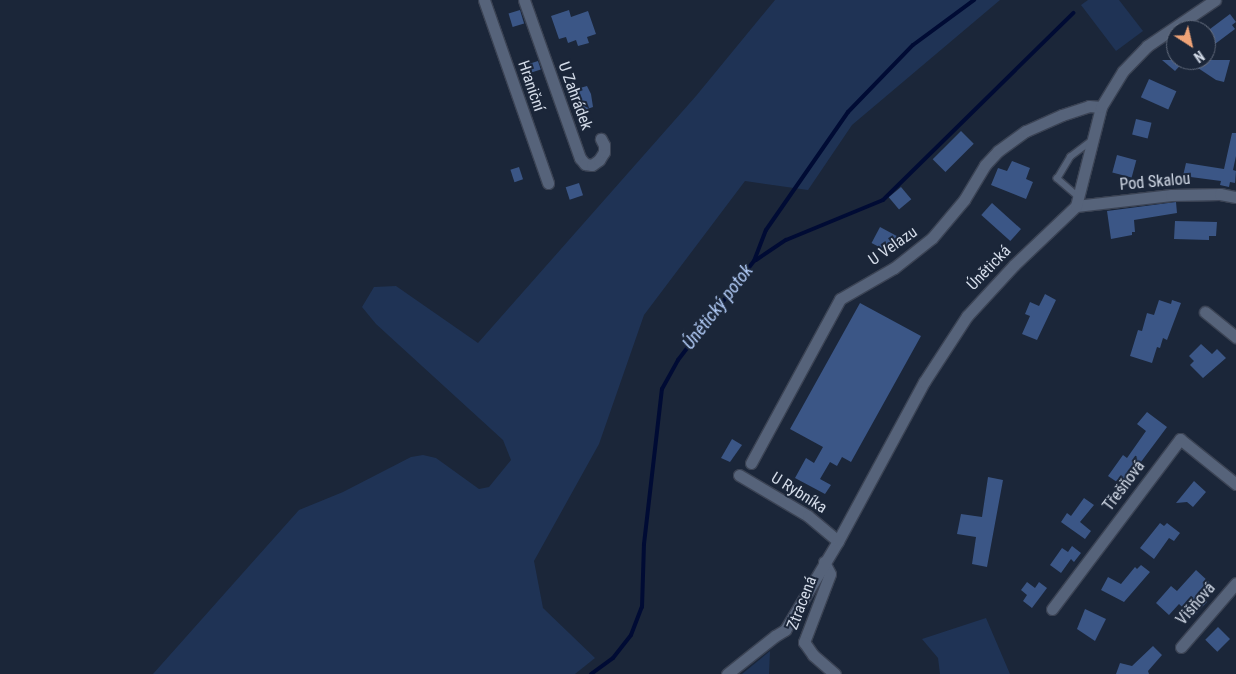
<!DOCTYPE html>
<meta charset="utf-8">
<style>
body{margin:0}
#map{position:relative;width:1236px;height:674px;overflow:hidden;background:#1b2639;font-family:"Roboto Condensed",sans-serif}
div>[style]{position:absolute}
.green>*{inset:0;background:#1f3355}
.stream>*{height:4px;margin:-2px;padding:0 2px;transform-origin:2px;border-radius:2px;background:#000b34}
.building>*{inset:0;background:#3b5686;transform-origin:0 0}
.roads{filter:drop-shadow(1px 0 #3b4354) drop-shadow(-1px 0 #3b4354) drop-shadow(0 1px #3b4354) drop-shadow(0 -1px #3b4354)}
.lane>*{height:5.5px;margin:-2.75px;padding:0 2.75px;transform-origin:2.75px;border-radius:2.75px;background:#56637a}
.street>*{height:11px;margin:-5.5px;padding:0 5.5px;transform-origin:5.5px;border-radius:5.5px;background:#56637a}
span{translate:-50% -50%;white-space:nowrap;text-align:center;line-height:1.15;-webkit-text-stroke:4px #1b2639;paint-order:stroke}
.street-label{font-size:16px;color:#d3dbe8}
.water-label{font-size:18px;color:#b1cbf7;font-style:italic}
.north{position:absolute;left:1166px;top:20px;width:50px;height:50px;box-sizing:border-box;background:#1b2639;border:1px solid #656e7f;border-radius:50%;rotate:145deg;font-size:14px;font-weight:700;line-height:20px;text-align:center;color:#d3dbe8}
.north::after{content:'';display:block;margin:auto;width:18px;height:22px;background:#efa377;clip-path:polygon(50% 0,100% 100%,50% 72%,0 100%)}
</style>
<div id="map">
<div class="green">
<div style="clip-path:polygon(775px 0,1000px 0,852px 125px,808px 190px,745px 181px,644px 315px,599px 444px,534px 561px,543px 608px,595px 658px,575px 674px,153px 674px,299px 510px,343px 492px,411px 457px,423px 455px,436px 458px,479px 489px,489px 487px,511px 460px,503px 440px,376px 324px,362px 307px,374px 287px,396px 286px,478px 343px,696px 96px)"></div>
<div style="clip-path:polygon(1088px 0,1119px 0,1143px 31px,1116px 51px,1081px 5px)"></div>
<div style="clip-path:polygon(986px 618px,1010px 674px,940px 674px,938px 658px,922px 639px)"></div>
<div style="clip-path:polygon(770px 651px,769px 674px,742px 674px)"></div>
</div>
<div class="stream">
<div style="left:756px;top:260px;width:36px;rotate:-34deg"></div>
<div style="left:786px;top:240px;width:105px;rotate:-22.4deg"></div>
<div style="left:883px;top:200px;width:267px;rotate:-44.5deg"></div>
<div style="left:591px;top:674px;width:27px;rotate:-36deg"></div>
<div style="left:613px;top:658px;width:29px;rotate:-52deg"></div>
<div style="left:631px;top:635px;width:30px;rotate:-69deg"></div>
<div style="left:642px;top:607px;width:63px;rotate:-88.2deg"></div>
<div style="left:644px;top:544px;width:156px;rotate:-83.4deg"></div>
<div style="left:662px;top:389px;width:33px;rotate:-61deg"></div>
<div style="left:678px;top:360px;width:125px;rotate:-52.5deg"></div>
<div style="left:754px;top:261px;width:33px;rotate:-69deg"></div>
<div style="left:766px;top:230px;width:144px;rotate:-55.2deg"></div>
<div style="left:848px;top:112px;width:93px;rotate:-45.9deg"></div>
<div style="left:913px;top:45px;width:76px;rotate:-36.4deg"></div>
</div>
<div class="building">
<div style="left:520px;top:10px;width:14px;height:12px;rotate:73deg"></div>
<div style="clip-path:polygon(569px 10px,571px 17px,588px 11px,596px 34px,587px 37px,589px 43px,578px 46px,576px 40px,568px 43px,566px 37px,559px 39px,551px 16px)"></div>
<div style="clip-path:polygon(1230px 14px,1236px 22px,1232px 25px,1235px 29px,1215px 44px,1206px 32px)"></div>
<div style="clip-path:polygon(1162px 60px,1185px 60px,1175px 71px)"></div>
<div style="clip-path:polygon(1186px 60px,1230px 60px,1224px 82px,1216px 80px)"></div>
<div style="left:538px;top:61px;width:9px;height:9px;rotate:72deg"></div>
<div style="left:1149px;top:79px;width:30px;height:20px;rotate:24deg"></div>
<div style="clip-path:polygon(587px 86px,591px 94px,593px 107px,579px 112px,573px 90px)"></div>
<div style="left:1136px;top:119px;width:16px;height:16px;rotate:14deg"></div>
<div style="left:961px;top:131px;width:18px;height:40px;rotate:45deg"></div>
<div style="clip-path:polygon(1232px 133px,1236px 133px,1236px 156px,1233px 170px,1236px 171px,1235px 183px,1230px 182px,1229px 187px,1220px 185px,1221px 181px,1183px 176px,1186px 163px,1224px 169px)"></div>
<div style="left:1117px;top:155px;width:20px;height:18px;rotate:15deg"></div>
<div style="clip-path:polygon(1012px 161px,1030px 168px,1026px 179px,1033px 182px,1026px 199px,991px 185px,998px 168px,1007px 171px)"></div>
<div style="left:519px;top:167px;width:13px;height:9px;rotate:72deg"></div>
<div style="left:579px;top:183px;width:13px;height:14px;rotate:72deg"></div>
<div style="left:901px;top:187px;width:16px;height:16px;rotate:50deg"></div>
<div style="clip-path:polygon(1176px 202px,1177px 213px,1134px 220px,1135px 232px,1132px 232px,1132px 235px,1111px 239px,1107px 211px)"></div>
<div style="left:992px;top:203px;width:39px;height:16px;rotate:42deg"></div>
<div style="clip-path:polygon(1175px 221px,1217px 222px,1216px 236px,1209px 236px,1209px 240px,1174px 239px)"></div>
<div style="left:880px;top:227px;width:19px;height:18px;rotate:28deg"></div>
<div style="clip-path:polygon(1045px 294px,1056px 300px,1037px 340px,1022px 334px,1030px 316px,1025px 314px,1030px 302px,1039px 306px)"></div>
<div style="clip-path:polygon(1159px 300px,1171px 304px,1172px 300px,1181px 303px,1167px 340px,1163px 338px,1160px 348px,1157px 347px,1152px 363px,1130px 356px,1138px 330px,1142px 331px,1147px 313px,1154px 315px)"></div>
<div style="clip-path:polygon(860px 303px,921px 336px,851px 462px,842px 457px,837px 466px,830px 462px,820px 479px,831px 485px,825px 494px,795px 478px,806px 458px,814px 463px,823px 447px,790px 429px)"></div>
<div style="clip-path:polygon(1201px 344px,1212px 354px,1217px 349px,1226px 358px,1203px 378px,1190px 365px,1194px 361px,1189px 356px)"></div>
<div style="clip-path:polygon(1147px 412px,1167px 427px,1123px 486px,1108px 476px,1123px 455px,1127px 458px,1146px 431px,1137px 424px)"></div>
<div style="clip-path:polygon(732px 439px,742px 445px,730px 462px,721px 458px)"></div>
<div style="clip-path:polygon(988px 477px,1003px 480px,987px 567px,972px 564px,976px 537px,957px 534px,961px 514px,982px 517px)"></div>
<div style="clip-path:polygon(1194px 481px,1206px 492px,1193px 507px,1187px 502px,1176px 503px)"></div>
<div style="clip-path:polygon(1084px 498px,1094px 505px,1080px 522px,1091px 531px,1085px 539px,1061px 522px,1067px 513px,1071px 516px)"></div>
<div style="clip-path:polygon(1160px 523px,1164px 526px,1167px 523px,1180px 533px,1174px 541px,1169px 538px,1154px 559px,1140px 548px)"></div>
<div style="clip-path:polygon(1072px 546px,1081px 553px,1074px 562px,1071px 559px,1061px 573px,1050px 565px,1062px 548px,1068px 552px)"></div>
<div style="clip-path:polygon(1141px 565px,1150px 572px,1124px 602px,1101px 590px,1108px 577px,1121px 584px,1135px 567px,1137px 569px)"></div>
<div style="clip-path:polygon(1196px 570px,1209px 582px,1198px 594px,1207px 602px,1193px 617px,1179px 604px,1169px 615px,1156px 603px,1171px 586px,1177px 591px)"></div>
<div style="clip-path:polygon(1027px 582px,1035px 588px,1039px 582px,1047px 588px,1032px 608px,1023px 601px,1027px 595px,1021px 590px)"></div>
<div style="clip-path:polygon(1085px 609px,1106px 619px,1095px 641px,1077px 629px)"></div>
<div style="left:1218px;top:627px;width:17px;height:18px;rotate:45deg"></div>
<div style="clip-path:polygon(1153px 646px,1162px 655px,1148px 671px,1149px 674px,1116px 674px,1120px 663px,1132px 666px)"></div>
</div>
<div class="roads">
<div class="lane">
<div style="left:1078px;top:197px;width:28px;rotate:-139deg"></div>
<div style="left:1057px;top:179px;width:26px;rotate:-59deg"></div>
<div style="left:1070px;top:157px;width:26px;rotate:-37deg"></div>
</div>
<div class="street">
<div style="left:484px;top:0;width:194px;rotate:70.7deg"></div>
<div style="left:524px;top:0;width:168px;rotate:70.5deg"></div>
<div style="left:580px;top:158px;width:8px;rotate:50deg"></div>
<div style="left:585px;top:164px;width:7px;rotate:8deg"></div>
<div style="left:592px;top:165px;width:9px;rotate:-36deg"></div>
<div style="left:599px;top:160px;width:9px;rotate:-58deg"></div>
<div style="left:604px;top:152px;width:7px;rotate:-90deg"></div>
<div style="left:604px;top:145px;width:7px;rotate:-117deg"></div>
<div style="left:1076px;top:206px;width:96px;rotate:-6.6deg"></div>
<div style="left:1171px;top:195px;width:49px;rotate:-1.2deg"></div>
<div style="left:1220px;top:194px;width:16px;rotate:11deg"></div>
<div style="left:1205px;top:312px;width:40px;rotate:39deg"></div>
<div style="left:751px;top:463px;width:187px;rotate:-61.5deg"></div>
<div style="left:840px;top:299px;width:62px;rotate:-29.9deg"></div>
<div style="left:894px;top:268px;width:48px;rotate:-38.3deg"></div>
<div style="left:932px;top:238px;width:50px;rotate:-49.9deg"></div>
<div style="left:964px;top:200px;width:41px;rotate:-59deg"></div>
<div style="left:985px;top:165px;width:19px;rotate:-47deg"></div>
<div style="left:998px;top:151px;width:34px;rotate:-36deg"></div>
<div style="left:1026px;top:131px;width:39px;rotate:-24deg"></div>
<div style="left:1062px;top:115px;width:28px;rotate:-18deg"></div>
<div style="left:1089px;top:106px;width:12px;rotate:5deg"></div>
<div style="left:739px;top:475px;width:80px;rotate:30.7deg"></div>
<div style="left:808px;top:516px;width:39px;rotate:40deg"></div>
<div style="left:824px;top:562px;width:13px;rotate:63deg"></div>
<div style="left:830px;top:574px;width:73px;rotate:110.9deg"></div>
<div style="left:804px;top:642px;width:16px;rotate:55deg"></div>
<div style="left:813px;top:655px;width:29px;rotate:41deg"></div>
<div style="left:1052px;top:609px;width:213px;rotate:-53deg"></div>
<div style="left:1180px;top:439px;width:72px;rotate:38.8deg"></div>
<div style="left:1181px;top:647px;width:84px;rotate:-49.3deg"></div>
<div style="left:727px;top:674px;width:61px;rotate:-38.4deg"></div>
<div style="left:775px;top:636px;width:12px;rotate:-31deg"></div>
<div style="left:785px;top:630px;width:104px;rotate:-59.2deg"></div>
<div style="left:838px;top:541px;width:181px;rotate:-61.6deg"></div>
<div style="left:924px;top:382px;width:79px;rotate:-56.9deg"></div>
<div style="left:967px;top:316px;width:69px;rotate:-47.3deg"></div>
<div style="left:1014px;top:265px;width:86px;rotate:-43.6deg"></div>
<div style="left:1076px;top:206px;width:102px;rotate:-75.8deg"></div>
<div style="left:1101px;top:107px;width:42px;rotate:-58.6deg"></div>
<div style="left:1123px;top:71px;width:35px;rotate:-46deg"></div>
<div style="left:1147px;top:46px;width:82px;rotate:-34.1deg"></div>
</div>
</div>
<div class="street-label">
<span style="left:531px;top:86px;rotate:71deg">Hraniční</span>
<span style="left:575px;top:96px;rotate:70deg">U Zahrádek</span>
<span style="left:1155px;top:182px;rotate:-5deg">Pod Skalou</span>
<span style="left:893px;top:246px;rotate:-35deg">U Velazu</span>
<span style="left:989px;top:268px;rotate:-46deg">Únětická</span>
<span style="left:1124px;top:486px;rotate:-53deg">Třešňová</span>
<span style="left:799px;top:493px;rotate:32deg">U Rybníka</span>
<span style="left:802px;top:603px;rotate:-69deg">Ztracená</span>
<span style="left:1196px;top:604px;rotate:-49deg">Višňová</span>
</div>
<div class="water-label">
<span style="left:718px;top:307px;rotate:-52deg">Únětický potok</span>
</div>
<div class="north">N</div>
</div>
